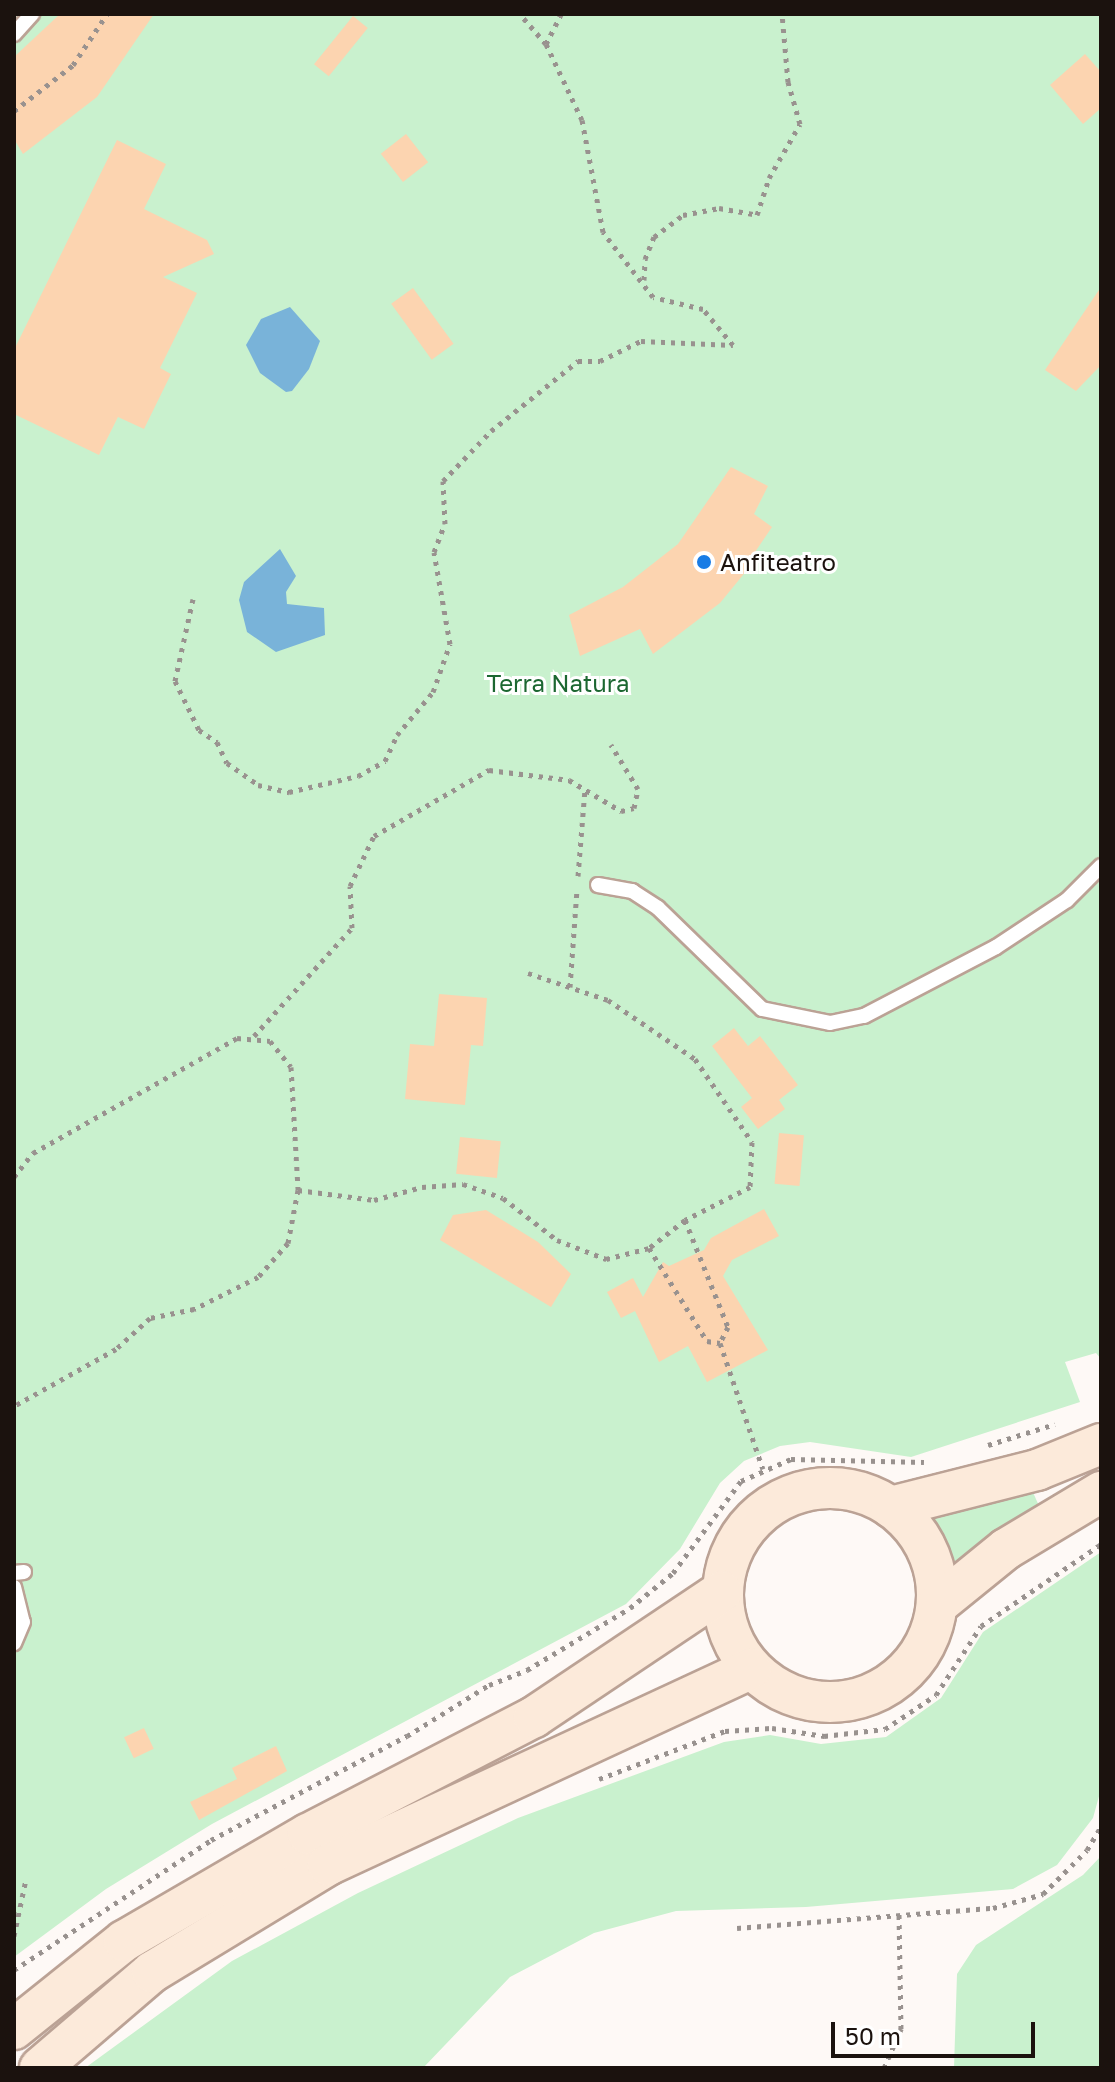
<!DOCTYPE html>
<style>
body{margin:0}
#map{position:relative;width:1115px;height:2082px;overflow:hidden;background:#fef9f6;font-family:"Golos Text",sans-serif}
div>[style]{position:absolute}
.green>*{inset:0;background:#c9f1ce}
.water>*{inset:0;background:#79b3d9}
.building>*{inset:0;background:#fcd4b0;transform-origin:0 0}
.path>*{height:5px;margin-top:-2.5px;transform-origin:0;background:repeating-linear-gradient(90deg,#99928f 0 4px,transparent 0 10px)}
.roads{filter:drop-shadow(2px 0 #bba295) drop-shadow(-2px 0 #bba295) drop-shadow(0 2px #bba295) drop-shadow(0 -2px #bba295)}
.service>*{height:14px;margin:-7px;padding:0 7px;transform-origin:7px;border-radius:7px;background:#fff}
.secondary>*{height:40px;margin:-20px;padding:0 20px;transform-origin:20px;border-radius:20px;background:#fceada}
.secondary>.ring{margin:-20px;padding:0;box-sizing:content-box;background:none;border:40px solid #fceada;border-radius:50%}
.dots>*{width:22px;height:22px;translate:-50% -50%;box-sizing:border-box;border:4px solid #fff;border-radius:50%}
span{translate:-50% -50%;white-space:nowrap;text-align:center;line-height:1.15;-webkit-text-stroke:6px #fff;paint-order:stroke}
.poi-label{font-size:24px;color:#1b120e}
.left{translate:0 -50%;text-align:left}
.park-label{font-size:24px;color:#1c6731}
.frame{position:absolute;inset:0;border:16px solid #1b120e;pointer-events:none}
.scale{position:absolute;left:831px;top:2022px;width:204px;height:36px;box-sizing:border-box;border:4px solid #1b120e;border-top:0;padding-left:10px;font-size:24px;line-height:28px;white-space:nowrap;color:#1b120e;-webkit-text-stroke:6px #fff;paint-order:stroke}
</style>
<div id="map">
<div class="green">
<div style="clip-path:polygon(14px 14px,1101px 14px,1101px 1359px,1096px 1353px,1065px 1362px,1080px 1402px,911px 1457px,810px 1442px,780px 1446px,744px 1461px,720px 1483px,680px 1549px,626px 1604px,212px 1824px,106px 1889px,14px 1957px)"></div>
<div style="clip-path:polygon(1031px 1488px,1040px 1508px,946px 1567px,932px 1532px,922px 1520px)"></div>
<div style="clip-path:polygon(1101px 1552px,1101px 1789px,1093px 1818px,1057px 1865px,1013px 1889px,806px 1907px,676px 1911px,594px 1933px,510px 1977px,423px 2068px,85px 2068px,232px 1961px,358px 1893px,518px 1818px,724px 1742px,770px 1735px,821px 1744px,886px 1737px,941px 1698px,983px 1632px)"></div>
<div style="clip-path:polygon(1101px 1856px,1101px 2068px,954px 2068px,957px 1974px,976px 1945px,1083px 1875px)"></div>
</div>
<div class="water">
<div style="clip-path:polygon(290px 307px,320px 341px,309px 369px,292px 391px,286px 392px,260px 373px,246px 345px,261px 319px)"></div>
<div style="clip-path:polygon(280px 549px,296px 576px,286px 592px,287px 604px,324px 608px,325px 635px,276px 652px,247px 632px,239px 600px,244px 582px)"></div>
</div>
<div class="building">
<div style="clip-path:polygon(60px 14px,154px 14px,97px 97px,23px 154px,14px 139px,14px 57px)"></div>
<div style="left:353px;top:16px;width:19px;height:62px;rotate:39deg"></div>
<div style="clip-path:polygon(1085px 54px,1101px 72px,1101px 108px,1083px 124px,1050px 85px)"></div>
<div style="left:406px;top:134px;width:36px;height:32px;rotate:52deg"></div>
<div style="clip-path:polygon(117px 140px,166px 164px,144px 209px,207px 240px,214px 254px,163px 277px,197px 293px,160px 368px,171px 374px,144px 429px,118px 417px,99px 455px,14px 414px,14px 350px)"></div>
<div style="clip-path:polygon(1101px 287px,1101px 365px,1076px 391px,1045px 370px)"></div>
<div style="left:413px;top:288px;width:69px;height:27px;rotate:54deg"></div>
<div style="clip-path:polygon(731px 467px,768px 486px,754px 514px,772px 527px,749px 561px,752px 564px,720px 603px,653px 654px,640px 629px,580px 656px,569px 615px,623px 587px,678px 544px)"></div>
<div style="clip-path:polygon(439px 994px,487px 998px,483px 1046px,471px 1045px,465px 1105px,405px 1099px,410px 1044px,434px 1046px)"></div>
<div style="clip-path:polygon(734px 1028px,748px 1046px,760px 1036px,798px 1085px,779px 1100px,785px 1109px,758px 1129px,741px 1107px,752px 1098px,712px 1046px)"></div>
<div style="left:779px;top:1133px;width:25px;height:51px;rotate:5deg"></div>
<div style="left:460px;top:1137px;width:41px;height:37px;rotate:6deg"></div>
<div style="clip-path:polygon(764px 1209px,779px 1236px,732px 1260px,723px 1276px,768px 1350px,707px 1382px,688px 1346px,659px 1362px,635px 1311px,621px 1318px,607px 1292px,633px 1278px,643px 1297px,663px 1262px,669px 1266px,704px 1250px,711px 1238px)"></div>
<div style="clip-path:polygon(486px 1210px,538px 1242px,571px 1274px,551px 1307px,440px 1240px,453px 1215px)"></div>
<div style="left:144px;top:1728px;width:23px;height:22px;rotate:65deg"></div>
<div style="clip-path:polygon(276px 1746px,287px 1771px,199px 1820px,190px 1802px,237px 1779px,232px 1768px)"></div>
</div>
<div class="path">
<div style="left:546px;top:44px;width:34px;rotate:-63deg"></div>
<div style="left:14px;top:111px;width:75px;rotate:-37.9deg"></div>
<div style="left:73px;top:65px;width:61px;rotate:-56.3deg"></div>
<div style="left:644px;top:280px;width:21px;rotate:-87deg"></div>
<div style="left:645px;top:259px;width:24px;rotate:-68deg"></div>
<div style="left:654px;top:237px;width:36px;rotate:-37deg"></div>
<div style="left:683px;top:215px;width:37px;rotate:-11deg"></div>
<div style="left:719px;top:208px;width:39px;rotate:10deg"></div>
<div style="left:757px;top:215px;width:39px;rotate:-72deg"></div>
<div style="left:769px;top:178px;width:62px;rotate:-60.1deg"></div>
<div style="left:800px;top:124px;width:44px;rotate:-105.9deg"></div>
<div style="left:788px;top:82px;width:68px;rotate:-95deg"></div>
<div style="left:193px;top:599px;width:84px;rotate:102.4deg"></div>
<div style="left:175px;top:681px;width:55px;rotate:63.9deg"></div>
<div style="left:199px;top:730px;width:22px;rotate:34deg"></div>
<div style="left:217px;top:742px;width:23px;rotate:65deg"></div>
<div style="left:227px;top:763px;width:38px;rotate:35deg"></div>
<div style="left:258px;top:785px;width:32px;rotate:13deg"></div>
<div style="left:289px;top:792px;width:71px;rotate:-13.1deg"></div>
<div style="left:358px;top:776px;width:31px;rotate:-29deg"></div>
<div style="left:385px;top:761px;width:29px;rotate:-65deg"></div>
<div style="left:397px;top:735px;width:56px;rotate:-50.1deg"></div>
<div style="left:433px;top:692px;width:51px;rotate:-70.5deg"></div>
<div style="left:450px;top:644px;width:93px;rotate:-99.9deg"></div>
<div style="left:434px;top:552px;width:30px;rotate:-69deg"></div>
<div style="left:445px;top:524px;width:43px;rotate:-92.7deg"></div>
<div style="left:443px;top:481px;width:69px;rotate:-46.2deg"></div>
<div style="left:491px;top:431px;width:112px;rotate:-38.8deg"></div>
<div style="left:578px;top:361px;width:22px"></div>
<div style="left:600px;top:361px;width:46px;rotate:-26deg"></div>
<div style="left:641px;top:341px;width:92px;rotate:2.5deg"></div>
<div style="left:733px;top:345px;width:47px;rotate:-129.8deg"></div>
<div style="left:703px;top:309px;width:51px;rotate:-166.5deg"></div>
<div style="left:653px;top:297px;width:82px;rotate:-127.6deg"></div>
<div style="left:603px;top:232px;width:114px;rotate:-100.6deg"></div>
<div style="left:582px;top:120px;width:84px;rotate:-115.3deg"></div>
<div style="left:546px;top:44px;width:40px;rotate:-131deg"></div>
<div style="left:578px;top:876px;width:87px;rotate:-85.4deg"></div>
<div style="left:528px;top:973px;width:84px;rotate:18.6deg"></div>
<div style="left:608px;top:1000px;width:105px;rotate:34.1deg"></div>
<div style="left:695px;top:1059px;width:101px;rotate:55.5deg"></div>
<div style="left:752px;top:1142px;width:45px;rotate:92.5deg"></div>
<div style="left:750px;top:1187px;width:73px;rotate:153.1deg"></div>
<div style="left:685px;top:1220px;width:46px;rotate:142.1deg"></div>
<div style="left:570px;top:987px;width:97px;rotate:-85.9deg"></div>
<div style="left:254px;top:1036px;width:146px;rotate:-47.8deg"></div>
<div style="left:352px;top:928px;width:42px;rotate:-92.7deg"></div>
<div style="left:350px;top:886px;width:55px;rotate:-64.4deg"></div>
<div style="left:374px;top:836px;width:133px;rotate:-29.9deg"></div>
<div style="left:489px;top:770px;width:81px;rotate:7.1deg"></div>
<div style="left:569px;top:780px;width:61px;rotate:30.8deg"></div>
<div style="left:621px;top:811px;width:13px;rotate:-13deg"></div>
<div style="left:634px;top:808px;width:19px;rotate:-78deg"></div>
<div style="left:638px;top:789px;width:52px;rotate:-121.5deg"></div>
<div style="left:14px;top:1177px;width:31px;rotate:-52deg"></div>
<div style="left:33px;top:1153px;width:234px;rotate:-29.4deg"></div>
<div style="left:237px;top:1038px;width:33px;rotate:5deg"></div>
<div style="left:270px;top:1041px;width:33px;rotate:51deg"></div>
<div style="left:291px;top:1067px;width:123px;rotate:86.7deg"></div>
<div style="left:298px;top:1190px;width:54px;rotate:100.7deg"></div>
<div style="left:288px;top:1243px;width:45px;rotate:131.4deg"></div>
<div style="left:258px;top:1277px;width:72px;rotate:153.4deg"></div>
<div style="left:194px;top:1309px;width:45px;rotate:168.4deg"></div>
<div style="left:150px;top:1318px;width:46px;rotate:137.6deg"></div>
<div style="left:116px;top:1349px;width:117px;rotate:150.8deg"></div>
<div style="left:298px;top:1190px;width:77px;rotate:7.5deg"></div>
<div style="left:374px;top:1200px;width:50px;rotate:-15.2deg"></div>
<div style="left:422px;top:1187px;width:41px;rotate:-4.2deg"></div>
<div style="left:463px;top:1184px;width:42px;rotate:19.3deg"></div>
<div style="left:503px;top:1198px;width:68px;rotate:37.9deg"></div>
<div style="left:557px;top:1240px;width:53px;rotate:21.2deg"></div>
<div style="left:606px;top:1259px;width:44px;rotate:-14.3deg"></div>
<div style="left:649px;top:1248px;width:110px;rotate:58.1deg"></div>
<div style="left:707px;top:1341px;width:13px;rotate:9deg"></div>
<div style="left:720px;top:1343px;width:133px;rotate:71.2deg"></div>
<div style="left:685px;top:1220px;width:115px;rotate:68.1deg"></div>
<div style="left:728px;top:1327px;width:18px;rotate:117deg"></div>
<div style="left:988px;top:1445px;width:70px;rotate:-17.4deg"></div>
<div style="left:599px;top:1779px;width:135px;rotate:-20.9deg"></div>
<div style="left:725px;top:1731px;width:47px;rotate:-3.7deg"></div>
<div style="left:772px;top:1728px;width:53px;rotate:8.7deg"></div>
<div style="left:824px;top:1736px;width:61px;rotate:-6.5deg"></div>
<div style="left:885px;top:1729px;width:61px;rotate:-33.7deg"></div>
<div style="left:936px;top:1695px;width:82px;rotate:-56.9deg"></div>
<div style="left:981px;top:1626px;width:145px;rotate:-34.3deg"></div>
<div style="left:737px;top:1928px;width:257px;rotate:-4.5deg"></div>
<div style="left:993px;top:1908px;width:52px;rotate:-15.6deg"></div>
<div style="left:1043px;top:1894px;width:62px;rotate:-45deg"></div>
<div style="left:1087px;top:1850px;width:27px;rotate:-59deg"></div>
<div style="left:14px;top:1936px;width:58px;rotate:-78.1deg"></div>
<div style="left:14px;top:1970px;width:236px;rotate:-33.4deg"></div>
<div style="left:211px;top:1840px;width:222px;rotate:-28deg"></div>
<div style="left:407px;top:1736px;width:97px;rotate:-31.9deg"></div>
<div style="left:489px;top:1685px;width:41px;rotate:-21.5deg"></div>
<div style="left:527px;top:1670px;width:120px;rotate:-31deg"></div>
<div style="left:630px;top:1608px;width:55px;rotate:-39.1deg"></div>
<div style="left:673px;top:1573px;width:114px;rotate:-53.5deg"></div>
<div style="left:741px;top:1481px;width:55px;rotate:-23.7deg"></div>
<div style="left:791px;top:1459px;width:133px;rotate:1.3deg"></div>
<div style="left:884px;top:2068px;width:43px;rotate:-66.4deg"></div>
<div style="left:901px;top:2029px;width:115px;rotate:-91deg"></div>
</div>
<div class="roads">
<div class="service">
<div style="left:14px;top:34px;width:27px;rotate:-48deg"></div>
<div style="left:598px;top:885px;width:35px;rotate:10deg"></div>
<div style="left:632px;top:891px;width:31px;rotate:33deg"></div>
<div style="left:658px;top:908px;width:145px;rotate:44.2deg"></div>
<div style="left:762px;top:1009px;width:69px;rotate:11.6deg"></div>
<div style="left:830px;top:1023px;width:35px;rotate:-12deg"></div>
<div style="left:864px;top:1016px;width:149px;rotate:-27.6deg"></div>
<div style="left:996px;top:947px;width:85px;rotate:-33.5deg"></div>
<div style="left:1067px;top:900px;width:48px;rotate:-45deg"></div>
<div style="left:14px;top:1573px;width:10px;rotate:-6deg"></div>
<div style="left:14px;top:1587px;width:36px;rotate:76deg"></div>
<div style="left:23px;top:1622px;width:23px;rotate:113deg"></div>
</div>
<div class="secondary">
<div class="ring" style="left:723px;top:1488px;width:174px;height:174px"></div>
<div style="left:891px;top:1507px;width:151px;rotate:-14.2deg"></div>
<div style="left:1037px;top:1470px;width:69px;rotate:-22.1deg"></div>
<div style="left:937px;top:1605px;width:89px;rotate:-39.1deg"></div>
<div style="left:1006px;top:1549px;width:111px;rotate:-31deg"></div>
<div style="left:14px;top:2029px;width:141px;rotate:-38.7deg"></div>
<div style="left:124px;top:1941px;width:213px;rotate:-30.2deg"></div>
<div style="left:308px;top:1834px;width:254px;rotate:-27.4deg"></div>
<div style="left:534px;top:1717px;width:226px;rotate:-33.8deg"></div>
<div style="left:40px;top:2068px;width:148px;rotate:-40.6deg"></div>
<div style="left:152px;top:1972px;width:206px;rotate:-31.3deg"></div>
<div style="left:328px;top:1865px;width:466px;rotate:-24.9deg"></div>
</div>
</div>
<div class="dots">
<div style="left:704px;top:562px;background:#197ce5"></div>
</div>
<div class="poi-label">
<span class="left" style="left:720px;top:562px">Anfiteatro</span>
</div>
<div class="park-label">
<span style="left:558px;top:683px">Terra Natura</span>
</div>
<div class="frame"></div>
<div class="scale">50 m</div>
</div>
